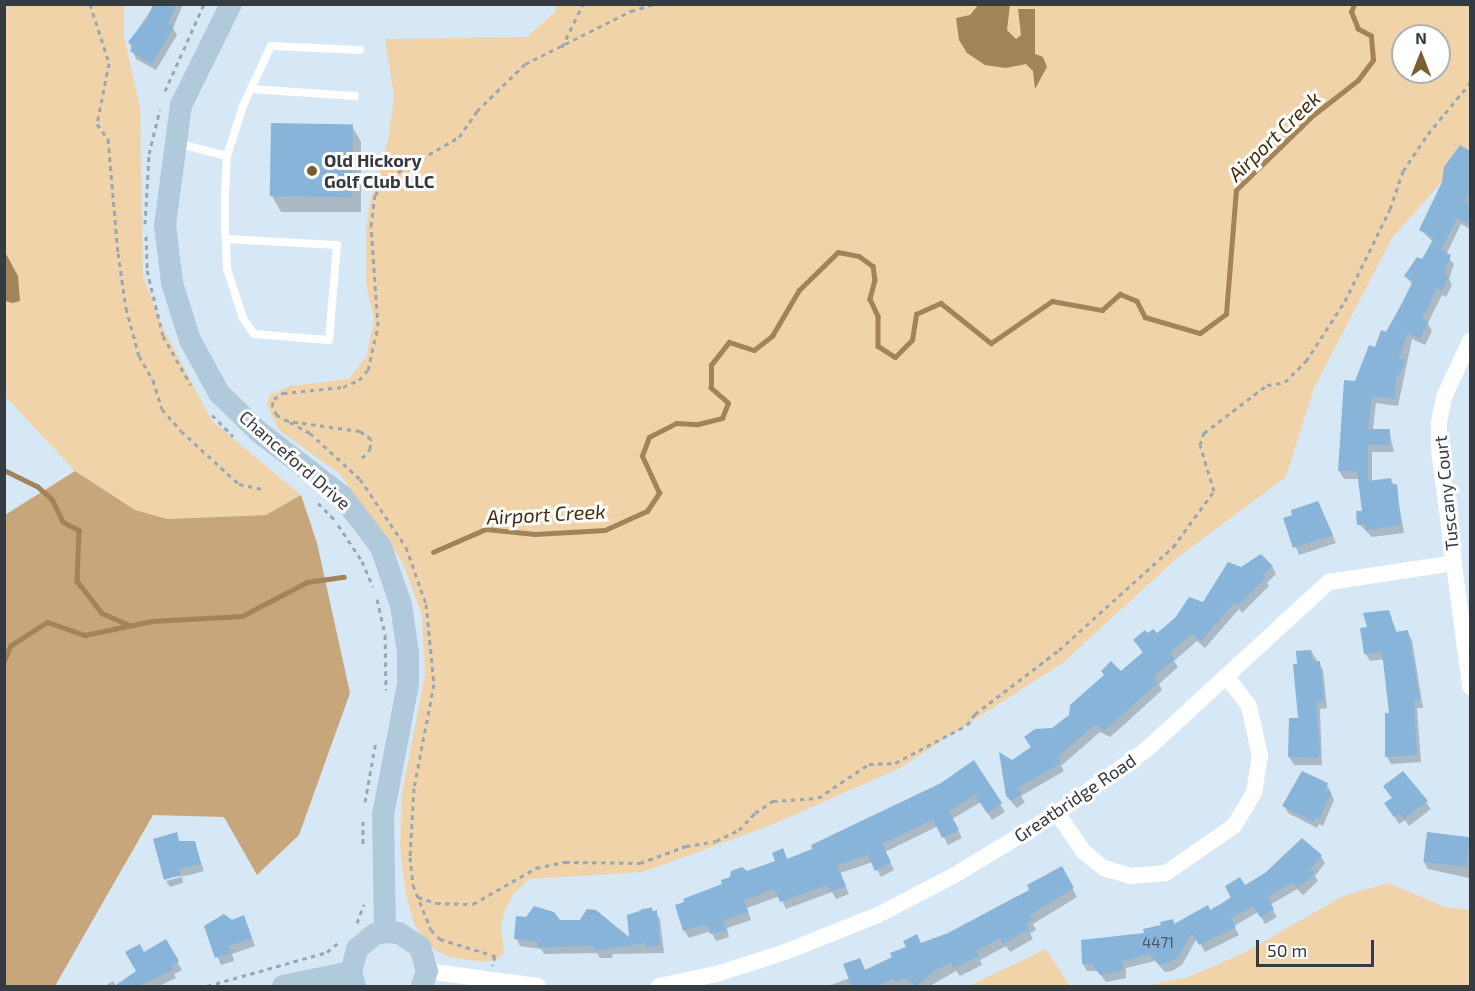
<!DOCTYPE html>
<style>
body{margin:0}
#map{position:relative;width:1475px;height:991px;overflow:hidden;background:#d6e8f6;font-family:"Exo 2",sans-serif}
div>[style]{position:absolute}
.green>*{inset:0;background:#f1d3a9}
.forest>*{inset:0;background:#c6a67a}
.water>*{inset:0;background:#a38458}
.shadow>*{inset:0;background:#0003}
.stream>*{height:4.5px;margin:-2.25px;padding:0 2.25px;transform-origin:2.25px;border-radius:2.25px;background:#a38458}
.building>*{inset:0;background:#87b4d8;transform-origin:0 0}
.path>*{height:3px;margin-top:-1.5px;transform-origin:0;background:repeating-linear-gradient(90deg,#99a7b2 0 4.5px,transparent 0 9px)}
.lane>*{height:8px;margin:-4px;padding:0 4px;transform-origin:4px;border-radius:4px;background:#fff}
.street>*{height:16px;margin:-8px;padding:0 8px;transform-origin:8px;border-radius:8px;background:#fff}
.secondary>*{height:22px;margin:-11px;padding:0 11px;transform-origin:11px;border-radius:11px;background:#b1cadb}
.dots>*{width:16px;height:16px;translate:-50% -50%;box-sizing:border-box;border:3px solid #fff;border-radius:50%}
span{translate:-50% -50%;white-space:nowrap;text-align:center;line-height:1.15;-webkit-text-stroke:6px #fff;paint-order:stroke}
.number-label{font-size:15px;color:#495967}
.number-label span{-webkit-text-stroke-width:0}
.poi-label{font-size:18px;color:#343b41;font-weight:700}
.left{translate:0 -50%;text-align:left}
.street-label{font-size:18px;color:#343b41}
.water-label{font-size:20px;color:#442d08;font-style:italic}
.frame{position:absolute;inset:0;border:6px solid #343b41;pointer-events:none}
.north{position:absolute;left:1391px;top:24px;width:60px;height:60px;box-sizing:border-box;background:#fff;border:2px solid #aeb1b3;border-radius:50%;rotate:0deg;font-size:16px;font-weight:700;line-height:24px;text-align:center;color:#343b41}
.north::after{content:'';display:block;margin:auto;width:21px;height:27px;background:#7a5d31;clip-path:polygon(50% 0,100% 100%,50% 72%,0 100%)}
.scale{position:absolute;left:1256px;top:940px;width:118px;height:27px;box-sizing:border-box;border:3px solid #343b41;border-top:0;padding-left:8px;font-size:18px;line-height:21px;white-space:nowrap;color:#343b41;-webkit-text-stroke:4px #fff;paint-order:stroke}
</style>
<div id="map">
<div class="green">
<div style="clip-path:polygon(evenodd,554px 4px,1470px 5px,1470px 150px,1392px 238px,1314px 388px,1286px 477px,1177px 558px,1064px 662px,900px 768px,769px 826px,643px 872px,529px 879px,514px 893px,504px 912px,501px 926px,504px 952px,499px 959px,484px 962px,449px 957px,428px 946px,414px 924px,405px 889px,400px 846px,402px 794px,425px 675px,422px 616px,403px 563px,340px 474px,279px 430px,267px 405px,270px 395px,290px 386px,349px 379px,366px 357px,374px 320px,366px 284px,366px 231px,370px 202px,388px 141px,394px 97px,385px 39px,527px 37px,556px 11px,554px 4px,1403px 36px,1439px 36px,1439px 72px,1403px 72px,1403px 36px)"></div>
<div style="clip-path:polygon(4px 5px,124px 5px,124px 37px,140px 107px,143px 276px,164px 330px,212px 421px,301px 495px,296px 500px,266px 515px,167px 519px,135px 510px,75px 471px,5px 396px)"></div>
<div style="clip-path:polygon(1388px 883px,1445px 907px,1470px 910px,1470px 986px,1145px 986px,1186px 978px,1244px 953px,1343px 896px)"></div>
<div style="clip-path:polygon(1046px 949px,1070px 986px,969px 986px)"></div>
</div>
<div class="forest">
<div style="clip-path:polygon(75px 471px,135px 510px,167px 519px,266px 515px,301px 495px,317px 543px,350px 693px,299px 835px,257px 875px,224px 817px,153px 815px,55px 986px,5px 986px,5px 515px)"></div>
</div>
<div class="water">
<div style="clip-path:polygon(979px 4px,1010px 5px,1007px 30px,1016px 39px,1021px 35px,1018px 9px,1035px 9px,1035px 54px,1043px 57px,1047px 67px,1035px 89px,1033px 71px,1026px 64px,1006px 68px,985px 65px,967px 53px,959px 40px,956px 18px,970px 15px)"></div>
<div style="clip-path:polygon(5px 252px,18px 276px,20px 301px,13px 303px,5px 301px)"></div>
</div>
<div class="shadow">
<div style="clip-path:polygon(155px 4px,183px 4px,173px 28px,177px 35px,156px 70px,136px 59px,129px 42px)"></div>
<div style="clip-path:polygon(352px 126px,361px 142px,361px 212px,281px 212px,272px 196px)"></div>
<div style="clip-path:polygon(1461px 147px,1470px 153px,1470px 229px,1461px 224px,1446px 255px,1454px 264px,1449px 279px,1452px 285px,1446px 297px,1442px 295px,1428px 323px,1432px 331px,1425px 345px,1412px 339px,1398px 406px,1376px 403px,1373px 430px,1389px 430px,1394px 452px,1372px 452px,1372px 482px,1390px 480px,1396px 486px,1404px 533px,1372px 537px,1359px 524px,1364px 512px,1359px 479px,1344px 479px,1339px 471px,1346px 382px,1356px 383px,1413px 285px,1405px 276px,1422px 261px,1433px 242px,1421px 230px)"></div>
<div style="clip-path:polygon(1321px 510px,1336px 543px,1299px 555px,1285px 519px)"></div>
<div style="clip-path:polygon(1272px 566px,1276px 574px,1267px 583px,1269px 586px,1242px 613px,1239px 609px,1205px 648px,1197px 641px,1174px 661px,1178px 667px,1159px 684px,1162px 690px,1126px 723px,1110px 737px,1100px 732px,1061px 766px,1064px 771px,1021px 796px,1025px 802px,1017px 808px,1013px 804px,1008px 796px,1032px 747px,1143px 653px,1135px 640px,1157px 635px,1204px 603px,1242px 568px)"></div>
<div style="clip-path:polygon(1388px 611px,1397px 633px,1407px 632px,1412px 640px,1423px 708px,1417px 708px,1421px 762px,1391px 764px,1387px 757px,1391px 715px,1385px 659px,1370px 661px,1365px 653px,1369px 628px)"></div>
<div style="clip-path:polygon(1311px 651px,1323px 670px,1327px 708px,1320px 709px,1322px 765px,1294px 765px,1289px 757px,1300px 719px,1299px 665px)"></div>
<div style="clip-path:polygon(974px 762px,1005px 812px,992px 820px,981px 802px,952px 819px,962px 838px,948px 845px,938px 826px,885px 852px,894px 870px,881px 877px,873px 862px,840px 873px,849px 894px,836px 899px,832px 892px,786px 909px,780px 896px,747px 908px,751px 920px,727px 928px,729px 937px,716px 941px,711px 931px,689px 938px,684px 930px,746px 873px,777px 862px,783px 850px,788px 860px,814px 850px,941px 784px)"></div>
<div style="clip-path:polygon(1327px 784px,1334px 800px,1323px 826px,1319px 824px,1317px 828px,1288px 813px,1284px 806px)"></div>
<div style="clip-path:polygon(1426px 802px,1431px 809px,1409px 826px,1405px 820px,1399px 824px,1391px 811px)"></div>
<div style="clip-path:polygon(176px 834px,180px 842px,194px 842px,204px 871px,182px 877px,183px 883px,170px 887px,166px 881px,188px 875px,165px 878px)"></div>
<div style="clip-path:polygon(1429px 834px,1470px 839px,1469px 878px,1428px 869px,1424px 862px)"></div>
<div style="clip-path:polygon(1321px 856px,1325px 863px,1315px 876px,1318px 881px,1303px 895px,1297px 889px,1270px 905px,1277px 917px,1265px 924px,1258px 912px,1234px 926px,1239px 935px,1205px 952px,1197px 938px,1182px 965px,1172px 971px,1165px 972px,1155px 961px,1126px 968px,1126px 978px,1106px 982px,1098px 971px,1087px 971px,1083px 964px,1173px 921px,1175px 926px,1210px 912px,1245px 887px)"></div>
<div style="clip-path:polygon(1061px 868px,1077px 897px,1033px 924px,1036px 930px,1030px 933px,1033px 939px,1010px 952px,1006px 946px,980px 960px,982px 965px,960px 976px,956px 971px,930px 986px,828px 986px,850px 978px,860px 960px,866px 972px,949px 934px,1031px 891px)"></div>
<div style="clip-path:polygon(651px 908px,660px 919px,664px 953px,613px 954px,612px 958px,600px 958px,597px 953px,544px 954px,541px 949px,520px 946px,516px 938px,560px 921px,631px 941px,641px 909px)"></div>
<div style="clip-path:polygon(244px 917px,255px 946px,232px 954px,234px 961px,221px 965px,205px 927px)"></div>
<div style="clip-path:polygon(165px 941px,182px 970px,174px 974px,176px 978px,159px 986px,105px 986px,113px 981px,116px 986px,138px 972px,144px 954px)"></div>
</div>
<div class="stream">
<div style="left:4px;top:470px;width:37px;rotate:26deg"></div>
<div style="left:37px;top:486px;width:20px;rotate:41deg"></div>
<div style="left:52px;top:499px;width:25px;rotate:64deg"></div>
<div style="left:63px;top:522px;width:18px;rotate:27deg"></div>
<div style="left:79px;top:530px;width:51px;rotate:92.2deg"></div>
<div style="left:77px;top:581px;width:41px;rotate:52deg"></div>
<div style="left:102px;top:613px;width:30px;rotate:24deg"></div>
<div style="left:433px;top:552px;width:58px;rotate:-23.5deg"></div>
<div style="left:486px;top:529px;width:49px;rotate:5.8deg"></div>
<div style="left:535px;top:534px;width:70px;rotate:-3.3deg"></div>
<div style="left:605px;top:530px;width:46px;rotate:-24.3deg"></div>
<div style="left:647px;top:511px;width:22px;rotate:-56deg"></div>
<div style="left:659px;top:493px;width:41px;rotate:-114.7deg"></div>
<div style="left:642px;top:456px;width:20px;rotate:-70deg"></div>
<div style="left:649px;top:437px;width:30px;rotate:-27deg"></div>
<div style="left:676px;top:423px;width:22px;rotate:3deg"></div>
<div style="left:698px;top:424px;width:25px;rotate:-14deg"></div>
<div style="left:722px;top:418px;width:16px;rotate:-68deg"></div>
<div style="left:728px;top:403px;width:23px;rotate:-139deg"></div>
<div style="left:711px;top:388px;width:23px;rotate:-90deg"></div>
<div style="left:711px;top:365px;width:29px;rotate:-52deg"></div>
<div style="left:729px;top:342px;width:26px;rotate:18deg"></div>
<div style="left:754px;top:350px;width:23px;rotate:-38deg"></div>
<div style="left:772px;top:336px;width:53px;rotate:-59.6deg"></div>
<div style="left:799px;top:290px;width:54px;rotate:-44.3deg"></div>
<div style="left:838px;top:252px;width:21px;rotate:11deg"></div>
<div style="left:859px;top:256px;width:17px;rotate:36deg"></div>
<div style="left:873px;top:266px;width:14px;rotate:82deg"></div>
<div style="left:875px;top:280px;width:20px;rotate:105deg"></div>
<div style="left:870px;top:299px;width:19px;rotate:65deg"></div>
<div style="left:878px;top:316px;width:30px;rotate:90deg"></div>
<div style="left:878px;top:346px;width:20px;rotate:33deg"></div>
<div style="left:895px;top:357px;width:24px;rotate:-45deg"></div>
<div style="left:912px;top:340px;width:26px;rotate:-81deg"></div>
<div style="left:916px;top:314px;width:27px;rotate:-24deg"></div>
<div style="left:941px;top:303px;width:64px;rotate:38.7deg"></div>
<div style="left:991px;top:343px;width:74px;rotate:-34.5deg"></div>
<div style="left:1052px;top:301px;width:51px;rotate:10.2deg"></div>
<div style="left:1102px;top:310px;width:24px;rotate:-42deg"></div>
<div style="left:1120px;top:294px;width:18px;rotate:22deg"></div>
<div style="left:1137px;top:301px;width:18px;rotate:63deg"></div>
<div style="left:1145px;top:317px;width:57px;rotate:16.2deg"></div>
<div style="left:1200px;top:333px;width:32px;rotate:-36deg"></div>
<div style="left:1226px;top:314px;width:124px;rotate:-85.4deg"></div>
<div style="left:1236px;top:190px;width:106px;rotate:-44.2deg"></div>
<div style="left:1312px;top:116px;width:58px;rotate:-38deg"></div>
<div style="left:1358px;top:80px;width:25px;rotate:-53deg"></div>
<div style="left:1373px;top:60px;width:24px;rotate:-95deg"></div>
<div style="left:1371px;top:36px;width:15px;rotate:-152deg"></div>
<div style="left:1358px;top:29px;width:18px;rotate:-112deg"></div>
<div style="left:1351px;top:12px;width:9px;rotate:-69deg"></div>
<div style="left:4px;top:661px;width:16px;rotate:-68deg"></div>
<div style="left:10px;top:646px;width:44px;rotate:-33deg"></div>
<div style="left:47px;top:622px;width:40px;rotate:18.9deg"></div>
<div style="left:85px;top:635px;width:68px;rotate:-11.8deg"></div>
<div style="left:152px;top:621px;width:90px;rotate:-3.2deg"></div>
<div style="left:242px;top:616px;width:73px;rotate:-27.6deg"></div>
<div style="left:307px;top:582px;width:37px;rotate:-8deg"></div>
</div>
<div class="building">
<div style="clip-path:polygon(153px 4px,176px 4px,168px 23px,174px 26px,152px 64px,130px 51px,133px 46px,128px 42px,148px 18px)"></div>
<div style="left:271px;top:123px;width:82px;height:73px;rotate:1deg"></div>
<div style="clip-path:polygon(1460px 145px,1470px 151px,1470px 190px,1464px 202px,1470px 205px,1470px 224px,1457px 218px,1441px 250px,1451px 255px,1444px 274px,1449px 277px,1441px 291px,1437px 288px,1422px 319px,1428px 322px,1420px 339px,1408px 332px,1399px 358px,1405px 360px,1400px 375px,1397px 374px,1394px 399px,1372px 396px,1368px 429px,1390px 429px,1390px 445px,1368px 445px,1368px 481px,1391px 478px,1392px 485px,1397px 484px,1401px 525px,1366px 530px,1365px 524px,1357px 525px,1356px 511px,1362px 511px,1357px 471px,1338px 471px,1344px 380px,1355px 381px,1369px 345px,1375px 347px,1381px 330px,1387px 332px,1402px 303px,1413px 281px,1404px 276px,1417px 257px,1422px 259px,1434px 238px,1419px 230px,1442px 182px,1444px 167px)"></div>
<div style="clip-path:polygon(1318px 501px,1333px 535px,1293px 548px,1283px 518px,1292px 515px,1291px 510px)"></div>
<div style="clip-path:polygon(1261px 554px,1273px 566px,1263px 575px,1266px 578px,1237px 606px,1234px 603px,1201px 641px,1192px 634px,1170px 653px,1175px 659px,1154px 677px,1159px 682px,1105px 730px,1095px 725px,1077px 740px,1058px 758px,1061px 763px,1018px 788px,1022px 794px,1011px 801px,1006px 796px,999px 752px,1012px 760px,1031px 747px,1024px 737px,1035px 729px,1052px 728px,1069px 715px,1070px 705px,1104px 675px,1101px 671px,1111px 661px,1121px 671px,1143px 652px,1133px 640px,1145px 630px,1148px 633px,1153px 629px,1157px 633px,1175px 618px,1189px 597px,1203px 602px,1228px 562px,1241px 567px)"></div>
<div style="clip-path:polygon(1389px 610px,1396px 632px,1408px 630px,1420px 700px,1414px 701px,1417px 755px,1385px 757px,1385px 713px,1389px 713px,1382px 652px,1364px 654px,1360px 628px,1367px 627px,1363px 613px)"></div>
<div style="clip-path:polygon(1311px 650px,1313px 662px,1320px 661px,1324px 701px,1316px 701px,1320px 750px,1319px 758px,1288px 757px,1289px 718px,1298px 718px,1293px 664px,1297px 664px,1296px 651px)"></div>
<div style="clip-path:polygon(974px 760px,1002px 803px,987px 813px,975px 795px,949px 811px,959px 830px,942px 838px,933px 819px,882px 844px,891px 862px,875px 871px,868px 855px,837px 865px,846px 886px,830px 892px,827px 885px,780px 902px,775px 889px,744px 900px,748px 912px,723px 920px,726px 930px,710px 934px,707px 924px,683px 931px,675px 905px,684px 902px,683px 899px,722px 884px,721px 880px,730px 877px,731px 871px,742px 867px,747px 871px,775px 861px,772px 853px,783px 848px,787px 859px,812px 849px,811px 845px,941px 783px)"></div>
<div style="clip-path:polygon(1302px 771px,1328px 783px,1325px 789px,1331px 792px,1319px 819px,1315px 817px,1313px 821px,1282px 806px)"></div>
<div style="clip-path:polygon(1403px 771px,1428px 801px,1404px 819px,1400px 813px,1394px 817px,1384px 803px,1392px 798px,1383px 786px)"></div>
<div style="clip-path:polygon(177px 832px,179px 841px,195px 841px,201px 864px,179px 869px,180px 875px,164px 880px,153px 839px)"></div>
<div style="left:1427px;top:832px;width:43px;height:30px;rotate:7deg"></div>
<div style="clip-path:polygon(1302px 838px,1322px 855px,1310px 869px,1315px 873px,1298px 888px,1292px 882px,1267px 897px,1274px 909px,1260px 917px,1253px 906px,1231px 918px,1236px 927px,1199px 945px,1192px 933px,1178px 957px,1168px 963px,1160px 965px,1149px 954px,1122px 961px,1123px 970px,1100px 975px,1092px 964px,1082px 964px,1081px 940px,1144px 933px,1143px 929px,1161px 925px,1160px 922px,1173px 919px,1174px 924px,1208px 905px,1210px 910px,1231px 898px,1225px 886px,1240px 877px,1245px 885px,1265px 873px)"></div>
<div style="clip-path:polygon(1062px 866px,1074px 888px,1030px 915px,1033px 920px,1026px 924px,1029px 929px,1003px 944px,1000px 938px,976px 951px,979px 956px,953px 968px,951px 962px,934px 971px,916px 986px,905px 978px,896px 982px,894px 978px,875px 987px,852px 987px,843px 964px,860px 958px,865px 970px,892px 957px,890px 953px,906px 947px,903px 941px,917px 934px,921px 943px,948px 933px,1029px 890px,1027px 885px)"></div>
<div style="clip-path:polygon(534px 906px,554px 912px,560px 920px,580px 920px,587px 909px,596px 910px,629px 937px,627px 915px,652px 907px,652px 912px,657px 910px,660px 945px,645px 947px,645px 943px,594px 951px,594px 946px,538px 947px,538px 942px,514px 939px,516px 916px,526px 917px)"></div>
<div style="clip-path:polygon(224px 914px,232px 920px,244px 915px,252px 938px,229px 946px,231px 953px,215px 958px,204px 926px)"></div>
<div style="clip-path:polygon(166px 939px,179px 961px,171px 966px,173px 970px,137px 987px,113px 987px,136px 971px,125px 952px,140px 944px,144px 952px)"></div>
</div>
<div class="path">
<div style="left:90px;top:4px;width:62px;rotate:72.1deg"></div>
<div style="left:109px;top:63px;width:62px;rotate:101.1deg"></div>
<div style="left:97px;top:124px;width:19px;rotate:54deg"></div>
<div style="left:108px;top:139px;width:114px;rotate:85deg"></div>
<div style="left:118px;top:253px;width:56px;rotate:81.7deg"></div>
<div style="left:126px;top:308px;width:50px;rotate:74.8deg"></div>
<div style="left:139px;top:356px;width:28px;rotate:60deg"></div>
<div style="left:153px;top:380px;width:30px;rotate:73deg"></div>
<div style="left:162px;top:409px;width:29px;rotate:49deg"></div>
<div style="left:181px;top:431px;width:79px;rotate:42.4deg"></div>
<div style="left:239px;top:484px;width:25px;rotate:12deg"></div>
<div style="left:562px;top:47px;width:48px;rotate:-64deg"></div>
<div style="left:165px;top:91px;width:95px;rotate:-65.9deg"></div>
<div style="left:145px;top:224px;width:70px;rotate:-86.7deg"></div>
<div style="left:149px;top:154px;width:46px;rotate:-76.3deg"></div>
<div style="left:146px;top:236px;width:34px;rotate:88deg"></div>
<div style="left:147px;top:270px;width:68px;rotate:76.4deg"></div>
<div style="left:163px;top:336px;width:56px;rotate:60.3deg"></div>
<div style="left:212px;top:415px;width:30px;rotate:45deg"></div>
<div style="left:290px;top:422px;width:23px;rotate:29deg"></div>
<div style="left:310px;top:433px;width:68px;rotate:42.6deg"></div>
<div style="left:360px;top:479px;width:82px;rotate:55.9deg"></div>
<div style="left:406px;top:547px;width:60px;rotate:70.7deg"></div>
<div style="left:426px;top:604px;width:80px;rotate:84.3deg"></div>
<div style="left:434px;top:684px;width:106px;rotate:100.9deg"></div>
<div style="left:414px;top:788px;width:69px;rotate:93.3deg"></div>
<div style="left:410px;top:857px;width:28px;rotate:84deg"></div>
<div style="left:413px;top:885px;width:48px;rotate:68.2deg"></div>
<div style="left:431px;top:930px;width:13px;rotate:45deg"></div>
<div style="left:440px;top:939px;width:58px;rotate:17.2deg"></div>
<div style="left:495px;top:956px;width:10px;rotate:107deg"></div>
<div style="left:362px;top:458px;width:12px;rotate:-48deg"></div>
<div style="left:370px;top:449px;width:10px;rotate:-84deg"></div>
<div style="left:371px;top:439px;width:14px;rotate:-144deg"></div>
<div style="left:360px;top:431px;width:73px;rotate:-172.1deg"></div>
<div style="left:288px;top:421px;width:13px;rotate:-151deg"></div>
<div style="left:277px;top:415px;width:10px;rotate:-119deg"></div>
<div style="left:272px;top:406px;width:7px;rotate:-74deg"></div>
<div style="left:274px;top:399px;width:11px;rotate:-34deg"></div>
<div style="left:283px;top:393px;width:60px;rotate:-5.7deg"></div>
<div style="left:343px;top:387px;width:17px;rotate:-24deg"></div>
<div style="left:359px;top:380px;width:13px;rotate:-48deg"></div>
<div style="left:368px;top:370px;width:45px;rotate:-77.2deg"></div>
<div style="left:378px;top:326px;width:100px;rotate:-94deg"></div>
<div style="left:371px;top:226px;width:31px;rotate:-83deg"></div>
<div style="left:375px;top:195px;width:23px;rotate:-50deg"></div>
<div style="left:390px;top:177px;width:80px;rotate:-30.1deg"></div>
<div style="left:459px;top:137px;width:32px;rotate:-55deg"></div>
<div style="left:477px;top:111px;width:67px;rotate:-44.4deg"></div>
<div style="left:525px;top:64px;width:119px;rotate:-26.6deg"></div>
<div style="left:631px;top:11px;width:24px;rotate:-17deg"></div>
<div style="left:318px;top:503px;width:24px;rotate:45deg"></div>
<div style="left:338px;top:525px;width:43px;rotate:56.3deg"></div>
<div style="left:362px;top:561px;width:28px;rotate:67deg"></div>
<div style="left:377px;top:599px;width:37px;rotate:77deg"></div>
<div style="left:385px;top:635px;width:55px;rotate:89deg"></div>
<div style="left:365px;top:802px;width:62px;rotate:-79.8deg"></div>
<div style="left:363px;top:821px;width:26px;rotate:90deg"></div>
<div style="left:418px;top:897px;width:19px;rotate:18deg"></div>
<div style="left:436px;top:903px;width:37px;rotate:2deg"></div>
<div style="left:473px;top:904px;width:73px;rotate:-29.7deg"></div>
<div style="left:536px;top:868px;width:30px;rotate:-12deg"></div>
<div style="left:565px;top:862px;width:75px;rotate:0.8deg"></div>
<div style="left:640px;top:863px;width:49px;rotate:-20.3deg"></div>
<div style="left:686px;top:846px;width:30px;rotate:-9deg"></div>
<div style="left:716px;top:841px;width:25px;rotate:-26deg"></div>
<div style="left:739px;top:830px;width:23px;rotate:-47deg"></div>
<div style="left:755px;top:813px;width:22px;rotate:-34deg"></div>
<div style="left:773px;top:801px;width:45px;rotate:-3.8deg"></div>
<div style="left:818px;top:798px;width:61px;rotate:-33.7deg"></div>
<div style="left:869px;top:764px;width:26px;rotate:-2deg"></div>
<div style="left:895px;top:763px;width:81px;rotate:-27.8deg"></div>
<div style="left:967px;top:725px;width:14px;rotate:-54deg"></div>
<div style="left:975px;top:714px;width:106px;rotate:-37.3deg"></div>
<div style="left:1059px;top:650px;width:154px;rotate:-42.1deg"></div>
<div style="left:1173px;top:547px;width:69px;rotate:-53.8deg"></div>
<div style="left:1214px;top:491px;width:48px;rotate:-106.9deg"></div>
<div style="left:1200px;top:445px;width:13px;rotate:-72deg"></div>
<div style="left:1204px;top:433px;width:79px;rotate:-37.3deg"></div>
<div style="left:1267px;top:385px;width:18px;rotate:-9deg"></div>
<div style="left:1285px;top:382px;width:30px;rotate:-45deg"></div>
<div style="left:1306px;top:361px;width:72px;rotate:-57deg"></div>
<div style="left:1345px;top:301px;width:102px;rotate:-63.9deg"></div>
<div style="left:1390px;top:209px;width:40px;rotate:-71.1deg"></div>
<div style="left:1403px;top:171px;width:45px;rotate:-56deg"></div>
<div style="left:1428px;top:134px;width:66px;rotate:-50.5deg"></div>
<div style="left:357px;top:923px;width:20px;rotate:-70deg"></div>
<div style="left:207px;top:986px;width:125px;rotate:-15.8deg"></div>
<div style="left:327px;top:952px;width:14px;rotate:-39deg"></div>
</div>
<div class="lane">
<div style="left:251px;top:89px;width:104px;rotate:3.9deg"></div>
<div style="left:176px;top:143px;width:53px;rotate:14.3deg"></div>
<div style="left:227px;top:156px;width:52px;rotate:-72.3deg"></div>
<div style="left:243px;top:106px;width:66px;rotate:-65deg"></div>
<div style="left:271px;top:46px;width:89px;rotate:2.6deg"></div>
<div style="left:226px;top:239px;width:111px;rotate:3.1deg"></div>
<div style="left:337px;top:245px;width:95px;rotate:94.8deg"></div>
<div style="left:329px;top:340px;width:75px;rotate:-175.4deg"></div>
<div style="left:254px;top:334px;width:19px;rotate:-125deg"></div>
<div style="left:243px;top:318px;width:52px;rotate:-108.1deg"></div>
<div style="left:227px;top:269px;width:30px;rotate:-92deg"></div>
<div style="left:226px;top:239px;width:6px;rotate:-99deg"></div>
<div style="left:225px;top:233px;width:40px;rotate:-90deg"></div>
<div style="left:225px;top:193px;width:37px;rotate:-87deg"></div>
</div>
<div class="street">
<div style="left:1470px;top:341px;width:62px;rotate:114.9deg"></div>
<div style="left:1444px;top:397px;width:26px;rotate:101deg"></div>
<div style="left:1439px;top:423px;width:27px;rotate:90deg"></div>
<div style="left:1439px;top:450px;width:239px;rotate:82.5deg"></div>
<div style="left:1057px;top:813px;width:47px;rotate:55.3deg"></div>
<div style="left:1084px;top:852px;width:26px;rotate:39deg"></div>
<div style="left:1104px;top:868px;width:28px;rotate:17deg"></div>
<div style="left:1131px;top:876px;width:35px;rotate:-5deg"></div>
<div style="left:1166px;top:873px;width:83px;rotate:-34.7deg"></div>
<div style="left:1234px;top:826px;width:39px;rotate:-59deg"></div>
<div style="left:1254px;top:793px;width:37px;rotate:-81deg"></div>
<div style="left:1260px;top:756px;width:51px;rotate:-102.4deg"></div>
<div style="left:1249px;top:706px;width:38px;rotate:-127deg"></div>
<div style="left:427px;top:971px;width:112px;rotate:7.7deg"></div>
<div style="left:659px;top:986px;width:62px;rotate:-12deg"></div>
<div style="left:720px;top:973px;width:68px;rotate:-17.9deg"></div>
<div style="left:785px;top:952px;width:100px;rotate:-21.7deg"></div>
<div style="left:878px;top:915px;width:85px;rotate:-27.5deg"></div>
<div style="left:953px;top:876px;width:122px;rotate:-31.2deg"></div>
<div style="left:1057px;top:813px;width:109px;rotate:-35.3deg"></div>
<div style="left:1146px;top:750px;width:248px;rotate:-42.6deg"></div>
<div style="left:1329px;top:582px;width:126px;rotate:-8.6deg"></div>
</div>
<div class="secondary">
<div style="left:231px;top:4px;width:113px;rotate:116.3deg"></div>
<div style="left:181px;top:105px;width:121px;rotate:97.6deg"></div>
<div style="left:165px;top:225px;width:58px;rotate:83.1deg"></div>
<div style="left:172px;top:283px;width:60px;rotate:72.5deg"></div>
<div style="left:190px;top:340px;width:60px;rotate:61.3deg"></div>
<div style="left:219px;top:393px;width:56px;rotate:44.3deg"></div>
<div style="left:259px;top:432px;width:105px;rotate:37.6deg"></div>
<div style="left:342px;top:496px;width:64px;rotate:52.6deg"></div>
<div style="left:381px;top:547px;width:61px;rotate:71deg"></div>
<div style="left:401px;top:605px;width:49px;rotate:81.7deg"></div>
<div style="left:408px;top:653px;width:31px;rotate:90deg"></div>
<div style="left:408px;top:684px;width:133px;rotate:100.8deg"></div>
<div style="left:383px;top:815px;width:117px;rotate:89deg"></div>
<div style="left:283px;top:986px;width:69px;rotate:-11.6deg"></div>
<div style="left:355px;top:986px;width:15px;rotate:-106deg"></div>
<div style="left:351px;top:972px;width:24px;rotate:-75deg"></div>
<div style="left:357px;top:949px;width:23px;rotate:-40deg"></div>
<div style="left:375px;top:934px;width:10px;rotate:-11deg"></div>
<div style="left:385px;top:932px;width:14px;rotate:4deg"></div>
<div style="left:399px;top:933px;width:25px;rotate:34deg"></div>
<div style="left:420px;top:947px;width:25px;rotate:74deg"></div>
<div style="left:427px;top:971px;width:16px;rotate:108deg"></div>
</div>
<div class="dots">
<div style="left:312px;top:171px;background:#7a5d31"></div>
</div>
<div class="number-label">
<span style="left:1158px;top:943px">4471</span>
</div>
<div class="poi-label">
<span class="left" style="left:324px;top:171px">Old Hickory<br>Golf Club LLC</span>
</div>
<div class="street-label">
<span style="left:295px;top:460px;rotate:41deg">Chanceford Drive</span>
<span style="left:1446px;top:493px;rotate:-96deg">Tuscany Court</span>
<span style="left:1075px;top:798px;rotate:-34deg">Greatbridge Road</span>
</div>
<div class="water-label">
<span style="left:1274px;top:136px;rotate:-44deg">Airport Creek</span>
<span style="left:546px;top:514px;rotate:-3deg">Airport Creek</span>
</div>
<div class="frame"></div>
<div class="north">N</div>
<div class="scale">50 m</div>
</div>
